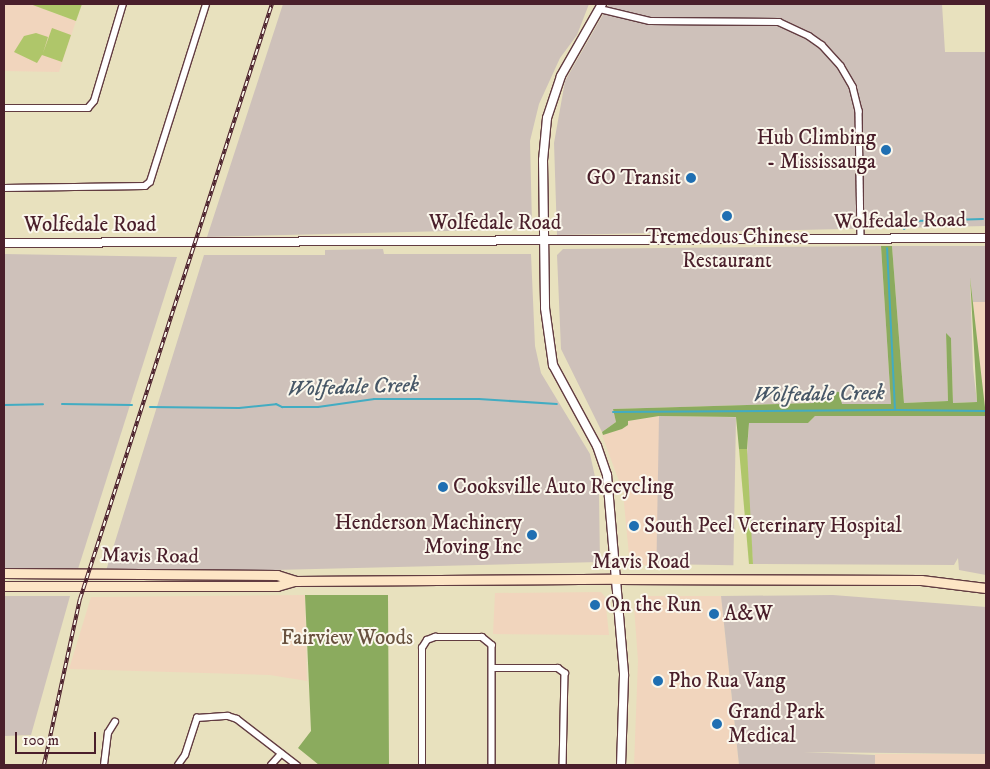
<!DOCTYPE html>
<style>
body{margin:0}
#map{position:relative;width:990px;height:769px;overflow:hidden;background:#e8e1be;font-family:"IM FELL DW Pica",serif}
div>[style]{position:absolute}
.built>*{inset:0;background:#f1d5bd;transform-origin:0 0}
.industrial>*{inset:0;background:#cec1ba;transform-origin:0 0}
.green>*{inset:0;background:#afc66a}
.forest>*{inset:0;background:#8bab5e}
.stream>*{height:2px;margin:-1px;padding:0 1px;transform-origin:1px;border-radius:1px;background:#42acc2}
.roads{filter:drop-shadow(1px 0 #623c41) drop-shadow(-1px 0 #623c41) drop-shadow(0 1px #623c41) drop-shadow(0 -1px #623c41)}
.minor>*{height:5.5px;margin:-2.75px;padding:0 2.75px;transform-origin:2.75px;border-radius:2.75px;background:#fff}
.tertiary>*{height:8px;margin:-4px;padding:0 4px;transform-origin:4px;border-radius:4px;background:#fff}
.secondary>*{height:9px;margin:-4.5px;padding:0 4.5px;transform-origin:4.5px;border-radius:4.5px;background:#fde5c5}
.rail>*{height:4px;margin-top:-2px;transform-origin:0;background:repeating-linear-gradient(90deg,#fbf7ec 0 5.5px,#4a1f2b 0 11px);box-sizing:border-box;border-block:1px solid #4a1f2b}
.dots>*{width:14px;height:14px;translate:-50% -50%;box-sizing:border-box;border:2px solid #fbf7ec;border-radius:50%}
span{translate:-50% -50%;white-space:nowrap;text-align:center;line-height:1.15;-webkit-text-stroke:4px #fbf7ec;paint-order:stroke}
.poi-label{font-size:21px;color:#4a1f2b}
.right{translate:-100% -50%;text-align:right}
.left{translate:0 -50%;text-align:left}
.street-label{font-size:21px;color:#4a1f2b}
.park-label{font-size:21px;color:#68513e}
.water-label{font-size:22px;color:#475767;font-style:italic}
.frame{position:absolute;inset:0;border:5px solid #4a1f2b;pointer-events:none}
.scale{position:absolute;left:15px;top:732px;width:81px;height:22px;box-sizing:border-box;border:2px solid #4a1f2b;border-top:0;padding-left:6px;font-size:15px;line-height:18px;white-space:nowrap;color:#4a1f2b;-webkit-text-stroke:4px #fbf7ec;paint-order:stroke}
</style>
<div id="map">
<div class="built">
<div style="clip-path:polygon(4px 4px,30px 4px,76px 21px,59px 72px,4px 71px)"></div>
<div style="clip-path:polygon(973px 302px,986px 302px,986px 403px,983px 403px)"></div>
<div style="clip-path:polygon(659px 416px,670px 564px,630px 566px,623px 492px,602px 435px,621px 429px,628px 421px)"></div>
<div style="clip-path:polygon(601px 592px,605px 597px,609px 635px,493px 634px,495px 593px)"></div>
<div style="clip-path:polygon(305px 595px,307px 681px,270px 675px,69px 669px,91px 597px)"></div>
<div style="clip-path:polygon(645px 596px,721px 596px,739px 765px,634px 765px,638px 661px,634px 606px)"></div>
<div style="left:986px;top:754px;width:11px;height:111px;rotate:90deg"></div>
</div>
<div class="industrial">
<div style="clip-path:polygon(283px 4px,589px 4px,577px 35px,560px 58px,539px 104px,530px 141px,532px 225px,525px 229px,207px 237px)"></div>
<div style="clip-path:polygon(609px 4px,942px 4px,945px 52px,986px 52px,986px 226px,557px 235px,554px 143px,565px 81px)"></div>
<div style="clip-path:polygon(881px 246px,891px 404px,842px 404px,816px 390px,815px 403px,613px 409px,616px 422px,602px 432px,561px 349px,557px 255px,563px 249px)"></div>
<div style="clip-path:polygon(892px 246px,986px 246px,986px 302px,973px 302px,970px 278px,973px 368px,977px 402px,953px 403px,951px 338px,946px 334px,948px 401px,904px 403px)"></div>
<div style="clip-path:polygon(383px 249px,384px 254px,531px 254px,535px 346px,541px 373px,590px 454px,599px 495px,600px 562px,105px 574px,204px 255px,325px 255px,325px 250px)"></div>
<div style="clip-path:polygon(4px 254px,177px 257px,78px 569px,4px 569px)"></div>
<div style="left:659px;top:416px;width:77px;height:148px;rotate:1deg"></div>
<div style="clip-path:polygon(815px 416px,986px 416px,986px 575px,959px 570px,958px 558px,954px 565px,753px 564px,746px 470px,749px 423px,808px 423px)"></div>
<div style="clip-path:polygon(833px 595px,986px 607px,986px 754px,803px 752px,875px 755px,875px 765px,739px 765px,721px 596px)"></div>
<div style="clip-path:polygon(4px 596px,70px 596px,31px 735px,4px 736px)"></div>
</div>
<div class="green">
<div style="clip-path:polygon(30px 4px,82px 4px,76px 21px)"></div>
<div style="clip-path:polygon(52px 28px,71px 35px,62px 62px,42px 55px,37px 63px,14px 52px,24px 36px,36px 33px,48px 37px,43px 53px)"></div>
<div style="clip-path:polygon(739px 449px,747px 449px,753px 564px,749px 564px)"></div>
</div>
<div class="forest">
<div style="clip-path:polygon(881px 246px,892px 246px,904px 403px,948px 401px,946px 333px,951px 338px,953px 403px,977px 402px,970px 277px,986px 416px,815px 416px,808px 423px,749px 423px,747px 449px,739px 449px,736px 417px,659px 416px,628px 421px,628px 425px,622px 429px,603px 435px,602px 432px,616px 422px,613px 409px,814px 403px,815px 390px,839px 392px,842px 404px,891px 404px)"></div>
<div style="clip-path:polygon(305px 595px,388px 595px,389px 765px,319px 765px,298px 748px,311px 731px)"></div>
</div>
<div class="stream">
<div style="left:904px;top:229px;width:14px;rotate:-36deg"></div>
<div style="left:915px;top:221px;width:68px;rotate:-1.7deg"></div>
<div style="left:62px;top:404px;width:70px;rotate:0.8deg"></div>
<div style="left:4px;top:405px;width:39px;rotate:-1deg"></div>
<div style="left:150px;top:407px;width:89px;rotate:0.6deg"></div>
<div style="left:239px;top:408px;width:37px;rotate:-6deg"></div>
<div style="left:276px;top:404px;width:7px;rotate:27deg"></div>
<div style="left:282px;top:407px;width:36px"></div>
<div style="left:318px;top:407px;width:57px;rotate:-8.1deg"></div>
<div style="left:374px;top:399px;width:105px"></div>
<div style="left:479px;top:399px;width:78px;rotate:3.7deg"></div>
<div style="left:896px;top:410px;width:90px;rotate:0.6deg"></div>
<div style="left:613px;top:412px;width:282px;rotate:-0.4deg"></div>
<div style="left:895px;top:410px;width:162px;rotate:-92.8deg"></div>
</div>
<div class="roads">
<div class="minor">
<div style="left:600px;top:9px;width:51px;rotate:13.5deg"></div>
<div style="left:650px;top:21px;width:129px;rotate:0.4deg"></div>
<div style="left:779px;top:22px;width:33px;rotate:25deg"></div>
<div style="left:809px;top:36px;width:16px;rotate:35deg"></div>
<div style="left:822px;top:45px;width:28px;rotate:48deg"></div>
<div style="left:841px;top:66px;width:24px;rotate:60deg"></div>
<div style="left:853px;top:87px;width:25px;rotate:76deg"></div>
<div style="left:859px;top:111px;width:128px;rotate:89.1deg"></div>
<div style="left:4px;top:108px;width:84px"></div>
<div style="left:88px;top:108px;width:9px;rotate:-49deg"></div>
<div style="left:94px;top:101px;width:101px;rotate:-73.4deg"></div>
<div style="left:4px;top:188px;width:141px;rotate:-0.8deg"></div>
<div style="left:145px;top:186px;width:6px;rotate:-39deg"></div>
<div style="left:150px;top:182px;width:187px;rotate:-72.5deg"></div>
<div style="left:493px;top:668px;width:65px"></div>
<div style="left:558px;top:668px;width:9px;rotate:36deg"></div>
<div style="left:565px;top:673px;width:92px;rotate:91.2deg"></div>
<div style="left:104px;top:765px;width:32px;rotate:-83deg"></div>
<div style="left:108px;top:733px;width:13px;rotate:-58deg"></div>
<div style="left:178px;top:765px;width:12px;rotate:-55deg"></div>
<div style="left:185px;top:755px;width:39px;rotate:-72deg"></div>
<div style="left:197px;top:718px;width:31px;rotate:-4deg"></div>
<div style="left:228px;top:716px;width:9px;rotate:18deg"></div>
<div style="left:237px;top:719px;width:76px;rotate:37.5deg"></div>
<div style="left:271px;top:765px;width:15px;rotate:-48deg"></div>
<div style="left:422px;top:765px;width:117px;rotate:-90deg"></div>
<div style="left:422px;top:648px;width:9px;rotate:-58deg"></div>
<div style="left:427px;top:640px;width:9px;rotate:-21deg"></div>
<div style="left:435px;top:637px;width:47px"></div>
<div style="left:482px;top:637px;width:13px;rotate:39deg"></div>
<div style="left:492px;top:645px;width:120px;rotate:90deg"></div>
</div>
<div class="tertiary">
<div style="left:602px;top:4px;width:83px;rotate:119.7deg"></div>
<div style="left:561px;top:76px;width:44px;rotate:108.4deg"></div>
<div style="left:547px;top:118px;width:42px;rotate:95.4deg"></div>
<div style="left:543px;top:160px;width:148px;rotate:89.2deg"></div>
<div style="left:545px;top:308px;width:58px;rotate:82deg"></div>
<div style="left:553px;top:365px;width:92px;rotate:61.5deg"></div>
<div style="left:597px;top:446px;width:31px;rotate:71deg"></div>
<div style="left:607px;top:475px;width:201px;rotate:85.1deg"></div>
<div style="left:624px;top:675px;width:90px;rotate:91.9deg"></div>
<div style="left:4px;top:243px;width:982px;rotate:-0.29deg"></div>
</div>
<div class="secondary">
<div style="left:4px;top:573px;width:273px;rotate:0.4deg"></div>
<div style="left:277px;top:575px;width:19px;rotate:18deg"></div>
<div style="left:4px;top:586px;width:273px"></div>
<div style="left:277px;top:586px;width:19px;rotate:-16deg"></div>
<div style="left:295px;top:581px;width:321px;rotate:-0.4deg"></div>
<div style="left:616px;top:579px;width:305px;rotate:0.2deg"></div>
<div style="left:921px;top:580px;width:65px;rotate:7deg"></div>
</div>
</div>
<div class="rail">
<div style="left:44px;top:765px;width:170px;rotate:-77.8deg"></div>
<div style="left:80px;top:599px;width:625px;rotate:-72.12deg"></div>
</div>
<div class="dots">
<div style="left:886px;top:150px;background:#1f6fb2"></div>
<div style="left:691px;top:178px;background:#1f6fb2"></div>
<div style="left:727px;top:216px;background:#1f6fb2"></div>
<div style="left:443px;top:487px;background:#1f6fb2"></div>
<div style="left:634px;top:526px;background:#1f6fb2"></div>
<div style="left:532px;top:535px;background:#1f6fb2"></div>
<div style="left:595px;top:605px;background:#1f6fb2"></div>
<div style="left:714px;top:614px;background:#1f6fb2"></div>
<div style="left:658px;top:681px;background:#1f6fb2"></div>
<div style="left:717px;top:724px;background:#1f6fb2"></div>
</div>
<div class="poi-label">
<span class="right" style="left:876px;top:150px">Hub Climbing<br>- Mississauga</span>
<span class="right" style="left:681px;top:178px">GO Transit</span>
<span style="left:727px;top:249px">Tremedous Chinese<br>Restaurant</span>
<span class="left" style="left:453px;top:487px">Cooksville Auto Recycling</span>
<span class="right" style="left:522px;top:535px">Henderson Machinery<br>Moving Inc</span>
<span class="left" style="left:644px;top:526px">South Peel Veterinary Hospital</span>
<span class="left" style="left:605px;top:605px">On the Run</span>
<span class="left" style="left:724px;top:614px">A&amp;W</span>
<span class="left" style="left:668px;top:681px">Pho Rua Vang</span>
<span class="left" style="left:728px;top:724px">Grand Park<br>Medical</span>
</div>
<div class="street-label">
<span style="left:900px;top:221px;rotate:-1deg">Wolfedale Road</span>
<span style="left:495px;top:223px">Wolfedale Road</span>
<span style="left:90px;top:225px">Wolfedale Road</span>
<span style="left:150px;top:556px;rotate:1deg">Mavis Road</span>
<span style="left:641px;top:562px">Mavis Road</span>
</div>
<div class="park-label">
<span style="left:347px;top:638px">Fairview Woods</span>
</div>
<div class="water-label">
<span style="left:353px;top:387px;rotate:-2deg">Wolfedale Creek</span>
<span style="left:819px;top:394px;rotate:-1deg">Wolfedale Creek</span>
</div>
<div class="frame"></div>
<div class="scale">100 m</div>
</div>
